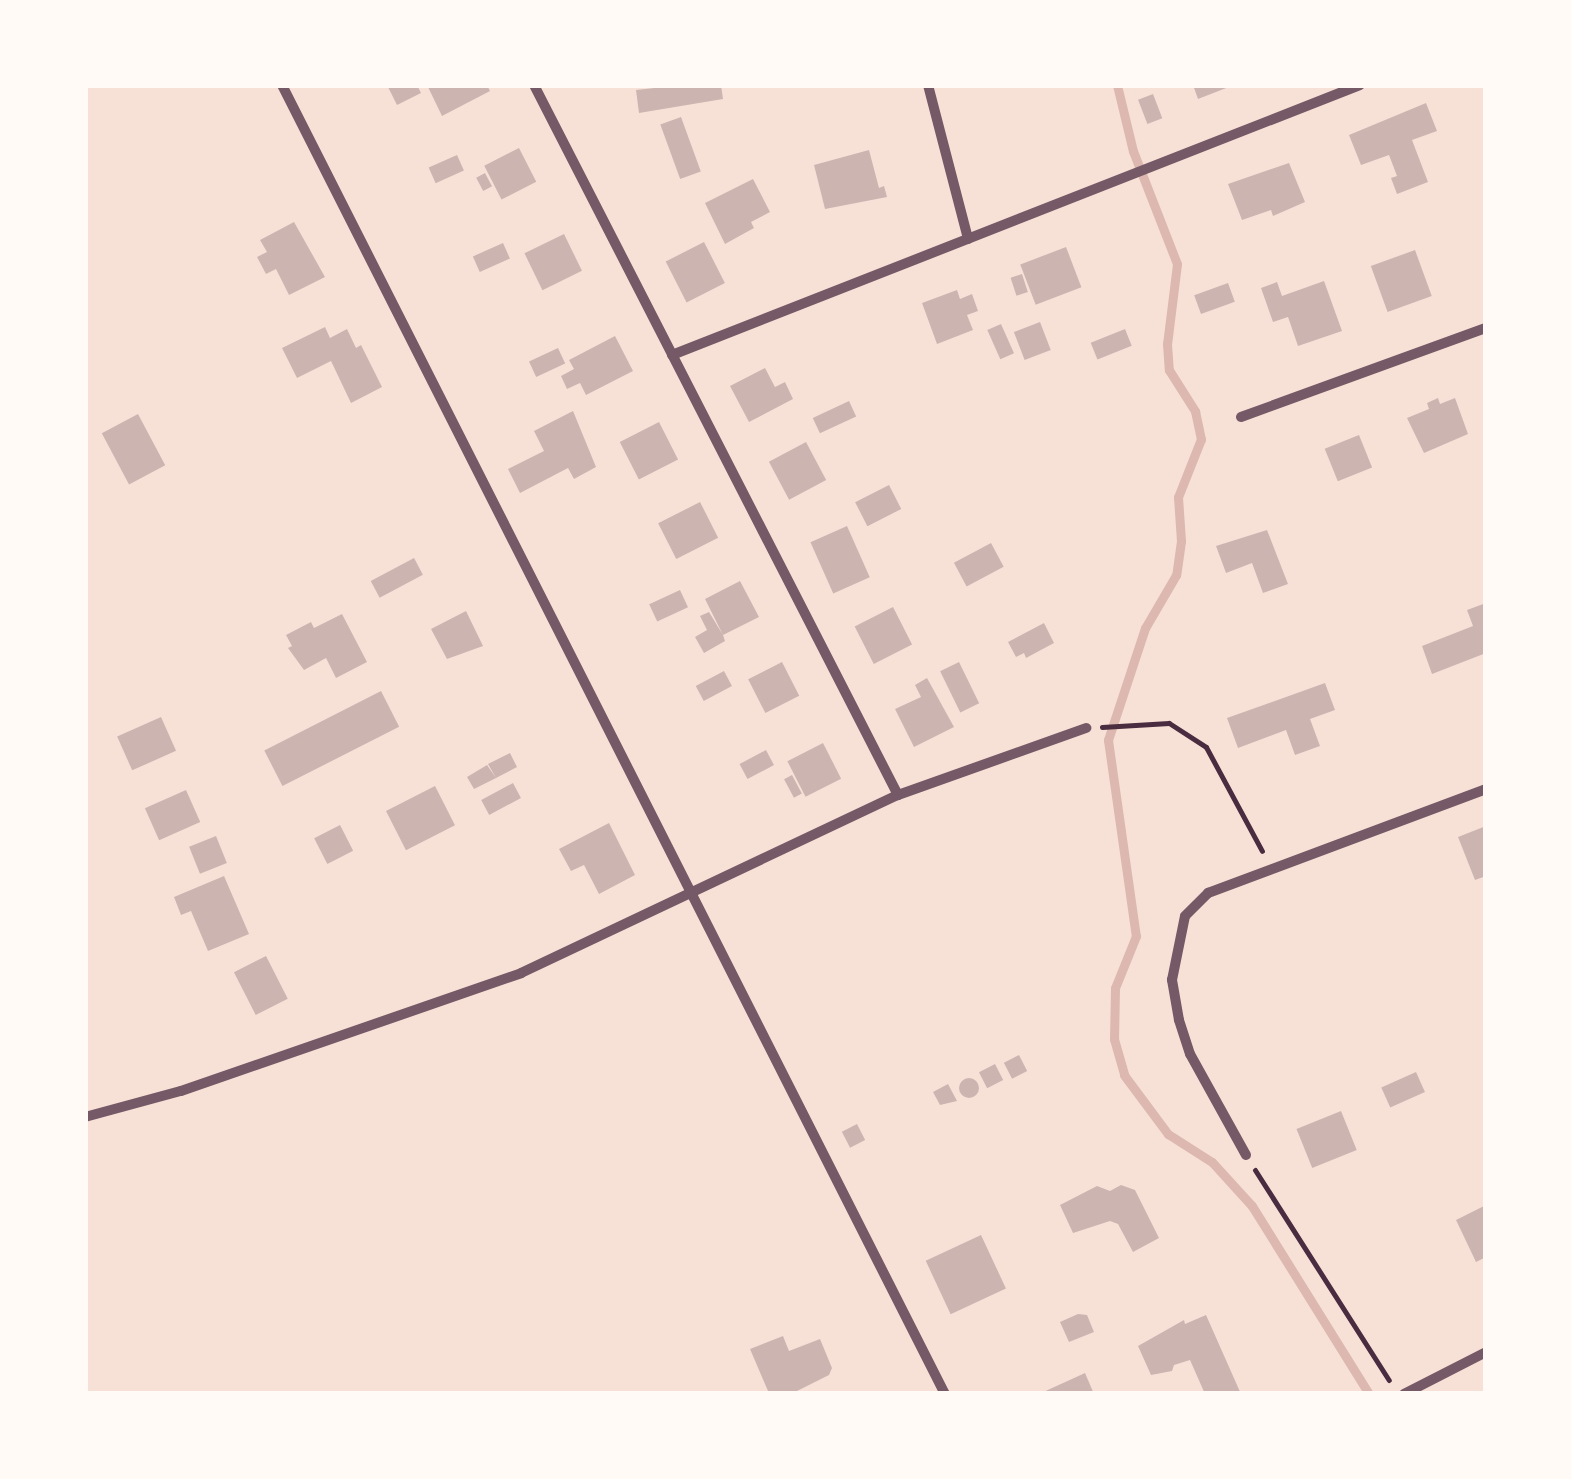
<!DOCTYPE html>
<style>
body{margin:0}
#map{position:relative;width:1571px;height:1479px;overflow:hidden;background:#f7e1d7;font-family:"Roboto Condensed",sans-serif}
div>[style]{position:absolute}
.stream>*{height:9px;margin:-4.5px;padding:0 4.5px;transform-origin:4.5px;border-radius:4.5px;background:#dcb8b0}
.building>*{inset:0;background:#ccb4b1;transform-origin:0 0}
.round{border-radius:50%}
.path>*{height:5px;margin:-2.5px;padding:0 2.5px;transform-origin:2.5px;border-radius:2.5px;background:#4a2c40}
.minor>*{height:10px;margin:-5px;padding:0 5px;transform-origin:5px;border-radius:5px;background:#755966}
span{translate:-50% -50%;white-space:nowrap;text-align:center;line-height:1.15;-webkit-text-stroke:10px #fffaf5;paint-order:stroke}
.frame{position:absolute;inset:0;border:88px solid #fffaf5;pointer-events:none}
</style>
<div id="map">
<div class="stream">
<div style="left:1117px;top:85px;width:68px;rotate:76.4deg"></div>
<div style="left:1133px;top:151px;width:121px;rotate:68.7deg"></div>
<div style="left:1177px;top:264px;width:81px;rotate:97.1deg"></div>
<div style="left:1167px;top:344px;width:26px;rotate:86deg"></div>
<div style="left:1169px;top:370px;width:49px;rotate:57.6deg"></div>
<div style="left:1195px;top:411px;width:29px;rotate:78deg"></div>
<div style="left:1201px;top:439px;width:62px;rotate:111.6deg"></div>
<div style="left:1178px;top:497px;width:44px;rotate:86.1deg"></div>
<div style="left:1181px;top:541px;width:34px;rotate:98deg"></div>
<div style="left:1176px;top:575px;width:61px;rotate:120.3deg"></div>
<div style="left:1145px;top:628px;width:118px;rotate:108.3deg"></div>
<div style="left:1108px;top:740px;width:198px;rotate:81.9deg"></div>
<div style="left:1136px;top:936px;width:56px;rotate:112deg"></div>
<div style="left:1115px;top:988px;width:51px;rotate:91.1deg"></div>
<div style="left:1114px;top:1039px;width:37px;rotate:74deg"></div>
<div style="left:1124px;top:1075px;width:74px;rotate:53.3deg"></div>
<div style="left:1168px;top:1134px;width:52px;rotate:32.5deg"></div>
<div style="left:1212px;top:1162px;width:59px;rotate:47.7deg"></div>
<div style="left:1252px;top:1206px;width:221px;rotate:58.1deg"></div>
</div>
<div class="building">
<div style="clip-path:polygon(387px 85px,417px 85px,421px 93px,397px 105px)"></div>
<div style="clip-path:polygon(487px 85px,490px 91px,442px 116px,428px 87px)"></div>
<div style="clip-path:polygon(682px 85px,721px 85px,723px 99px,639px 113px,636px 90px)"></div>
<div style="clip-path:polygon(1193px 85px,1234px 85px,1198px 99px)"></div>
<div style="left:1153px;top:94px;width:26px;height:16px;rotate:69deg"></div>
<div style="clip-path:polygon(1426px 103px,1437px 131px,1412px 140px,1428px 182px,1397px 194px,1391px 178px,1397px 176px,1389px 155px,1361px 165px,1349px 135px)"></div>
<div style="left:681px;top:117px;width:58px;height:22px;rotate:70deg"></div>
<div style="left:519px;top:148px;width:38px;height:39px;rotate:63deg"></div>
<div style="clip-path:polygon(869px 150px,879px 188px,884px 186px,887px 197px,825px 209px,814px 165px)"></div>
<div style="left:457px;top:155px;width:17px;height:31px;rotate:66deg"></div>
<div style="clip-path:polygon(1289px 163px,1305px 202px,1273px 216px,1271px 210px,1242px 220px,1228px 184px)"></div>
<div style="left:485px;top:173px;width:15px;height:10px;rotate:62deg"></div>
<div style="clip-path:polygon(753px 179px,770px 212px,751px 222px,754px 228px,725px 244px,705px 203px)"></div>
<div style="clip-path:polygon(294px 222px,325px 277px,289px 295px,276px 269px,266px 274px,257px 257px,267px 252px,260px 240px)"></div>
<div style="left:564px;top:234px;width:41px;height:44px;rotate:64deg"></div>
<div style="left:704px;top:242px;width:46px;height:43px;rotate:63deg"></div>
<div style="left:503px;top:243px;width:17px;height:33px;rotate:66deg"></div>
<div style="left:1066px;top:247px;width:43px;height:49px;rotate:69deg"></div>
<div style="left:1415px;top:250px;width:49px;height:47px;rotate:70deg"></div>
<div style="left:1022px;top:274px;width:19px;height:12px;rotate:72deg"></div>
<div style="clip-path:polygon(1324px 281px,1342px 331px,1298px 346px,1288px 317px,1273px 322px,1261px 288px,1277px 282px,1282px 296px)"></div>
<div style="left:1228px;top:283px;width:20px;height:36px;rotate:70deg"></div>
<div style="clip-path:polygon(957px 290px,960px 299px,972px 294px,978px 311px,967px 315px,973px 330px,937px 344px,922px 303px)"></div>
<div style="left:1040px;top:322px;width:30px;height:28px;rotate:69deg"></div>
<div style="left:1001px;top:324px;width:32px;height:15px;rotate:66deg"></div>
<div style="clip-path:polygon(325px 327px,330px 338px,347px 329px,356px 348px,361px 345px,382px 387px,351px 403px,331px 361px,297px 378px,282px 348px)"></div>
<div style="left:1125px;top:329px;width:18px;height:37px;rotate:68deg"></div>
<div style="clip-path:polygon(615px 336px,633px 371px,586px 395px,580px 383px,567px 389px,561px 376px,574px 369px,569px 360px)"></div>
<div style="left:558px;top:348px;width:17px;height:32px;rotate:65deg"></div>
<div style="clip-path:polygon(765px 368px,775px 387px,785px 382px,793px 399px,749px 422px,730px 386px)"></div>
<div style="clip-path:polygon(1438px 398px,1440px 404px,1455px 398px,1468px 434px,1424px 453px,1407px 418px,1429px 409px,1427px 403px)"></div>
<div style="left:849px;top:401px;width:17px;height:40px;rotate:65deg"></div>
<div style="clip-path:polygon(573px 411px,596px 467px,574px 479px,568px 468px,520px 493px,508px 469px,544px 451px,534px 431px)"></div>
<div style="left:138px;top:414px;width:58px;height:41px;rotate:62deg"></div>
<div style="left:659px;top:422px;width:42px;height:44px;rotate:63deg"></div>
<div style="left:1359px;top:435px;width:35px;height:37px;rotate:68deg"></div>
<div style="left:806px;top:442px;width:43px;height:42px;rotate:62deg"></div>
<div style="left:889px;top:485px;width:27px;height:38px;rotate:63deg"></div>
<div style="left:700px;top:502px;width:40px;height:47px;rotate:63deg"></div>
<div style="left:847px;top:526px;width:56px;height:40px;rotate:66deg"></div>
<div style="clip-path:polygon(1267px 530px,1288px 584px,1263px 593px,1252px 563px,1226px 573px,1216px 546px)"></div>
<div style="left:991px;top:543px;width:27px;height:42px;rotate:62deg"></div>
<div style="left:414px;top:558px;width:19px;height:49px;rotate:62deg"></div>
<div style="clip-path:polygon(740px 581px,759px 617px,723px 635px,725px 641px,704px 653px,695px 637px,707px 630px,700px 616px,709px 612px,723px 635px,705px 599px)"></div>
<div style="left:680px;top:590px;width:19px;height:34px;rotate:65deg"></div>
<div style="clip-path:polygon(1486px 603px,1486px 653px,1432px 674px,1422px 646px,1473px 626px,1467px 610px)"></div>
<div style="left:893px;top:607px;width:42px;height:43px;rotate:63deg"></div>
<div style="clip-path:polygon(466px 611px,483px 646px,447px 659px,431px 629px)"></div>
<div style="clip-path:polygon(342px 614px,367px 662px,336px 678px,326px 658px,304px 670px,288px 648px,292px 646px,286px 635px,311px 622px,314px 628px)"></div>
<div style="clip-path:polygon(1044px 623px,1054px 643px,1026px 658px,1024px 653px,1016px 657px,1008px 642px)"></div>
<div style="left:782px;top:662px;width:38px;height:38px;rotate:63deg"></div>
<div style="left:959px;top:662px;width:46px;height:21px;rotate:64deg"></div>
<div style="left:724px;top:671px;width:17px;height:32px;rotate:62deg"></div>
<div style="clip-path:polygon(927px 678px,954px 727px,914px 747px,895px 709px,921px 697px,915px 685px)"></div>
<div style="clip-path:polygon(1325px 683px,1335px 710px,1310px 719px,1320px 746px,1295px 755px,1286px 730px,1238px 748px,1227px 718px)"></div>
<div style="left:381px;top:691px;width:40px;height:131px;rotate:63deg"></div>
<div style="left:161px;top:717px;width:37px;height:48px;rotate:66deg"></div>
<div style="left:823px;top:743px;width:40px;height:40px;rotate:63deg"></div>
<div style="left:766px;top:750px;width:17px;height:30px;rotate:62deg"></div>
<div style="clip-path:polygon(510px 753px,517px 767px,496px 778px,474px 789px,467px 777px,487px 765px,496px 778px,488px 764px)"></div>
<div style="left:792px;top:775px;width:21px;height:9px;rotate:62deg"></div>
<div style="left:513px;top:783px;width:17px;height:36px;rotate:62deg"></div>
<div style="left:435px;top:786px;width:44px;height:55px;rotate:63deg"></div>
<div style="left:186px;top:790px;width:35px;height:45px;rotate:66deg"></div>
<div style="clip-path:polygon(609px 823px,635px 875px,599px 894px,584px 865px,571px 871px,559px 849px)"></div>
<div style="left:340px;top:825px;width:29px;height:29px;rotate:63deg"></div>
<div style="clip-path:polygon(1486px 826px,1486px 876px,1475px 880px,1458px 837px)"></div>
<div style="left:216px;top:836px;width:29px;height:29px;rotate:68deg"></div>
<div style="clip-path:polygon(224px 876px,249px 934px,208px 951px,191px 911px,181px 915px,174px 897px)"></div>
<div style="left:266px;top:956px;width:48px;height:36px;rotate:63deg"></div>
<div style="left:1019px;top:1055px;width:18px;height:17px;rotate:63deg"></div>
<div style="left:995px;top:1064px;width:18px;height:18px;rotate:63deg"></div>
<div style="left:1416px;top:1072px;width:22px;height:38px;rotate:66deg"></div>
<div class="round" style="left:959px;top:1078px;width:20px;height:20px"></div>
<div style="clip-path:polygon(948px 1084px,957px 1101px,940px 1105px,933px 1092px)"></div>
<div style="left:1341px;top:1111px;width:42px;height:48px;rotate:68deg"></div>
<div style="left:857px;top:1124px;width:18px;height:17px;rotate:63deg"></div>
<div style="clip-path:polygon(1121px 1185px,1135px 1190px,1159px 1238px,1133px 1252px,1118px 1224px,1110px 1221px,1073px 1233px,1060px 1205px,1097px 1186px,1110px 1191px)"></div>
<div style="clip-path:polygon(1486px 1205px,1486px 1257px,1476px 1262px,1456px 1220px)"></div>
<div style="left:981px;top:1235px;width:59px;height:61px;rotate:65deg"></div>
<div style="clip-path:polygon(1078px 1314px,1087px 1315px,1094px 1332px,1069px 1342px,1060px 1322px)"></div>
<div style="clip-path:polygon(1206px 1315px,1241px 1394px,1205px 1394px,1190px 1360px,1174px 1365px,1172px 1371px,1151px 1375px,1138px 1346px,1184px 1320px,1185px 1324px)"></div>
<div style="clip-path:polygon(783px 1336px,789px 1351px,820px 1339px,832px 1368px,829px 1375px,791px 1394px,768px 1391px,750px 1349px)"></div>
<div style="clip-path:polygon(1085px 1373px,1094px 1394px,1039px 1394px)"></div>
</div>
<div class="path">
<div style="left:1102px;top:727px;width:67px;rotate:-3.4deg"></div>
<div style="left:1169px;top:723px;width:44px;rotate:33deg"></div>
<div style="left:1206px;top:747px;width:118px;rotate:61.7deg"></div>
<div style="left:1255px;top:1170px;width:249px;rotate:57.5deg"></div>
</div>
<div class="minor">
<div style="left:282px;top:85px;width:1467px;rotate:63.14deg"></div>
<div style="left:534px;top:85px;width:798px;rotate:62.86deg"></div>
<div style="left:928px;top:85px;width:159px;rotate:75.4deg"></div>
<div style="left:672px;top:355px;width:739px;rotate:-21.43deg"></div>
<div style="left:1241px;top:417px;width:261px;rotate:-20deg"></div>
<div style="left:85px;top:1117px;width:99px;rotate:-15.2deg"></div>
<div style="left:181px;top:1091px;width:360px;rotate:-19.1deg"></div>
<div style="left:521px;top:973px;width:417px;rotate:-25.3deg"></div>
<div style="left:898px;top:795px;width:200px;rotate:-19.6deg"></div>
<div style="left:1246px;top:1155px;width:115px;rotate:-119deg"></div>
<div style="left:1190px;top:1054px;width:36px;rotate:-108deg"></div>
<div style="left:1179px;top:1020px;width:41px;rotate:-99.9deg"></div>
<div style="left:1172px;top:980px;width:65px;rotate:-78.5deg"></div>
<div style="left:1185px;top:916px;width:33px;rotate:-45deg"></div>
<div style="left:1208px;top:893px;width:297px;rotate:-20.5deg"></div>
<div style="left:1404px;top:1394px;width:92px;rotate:-27.1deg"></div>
</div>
<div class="frame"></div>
</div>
